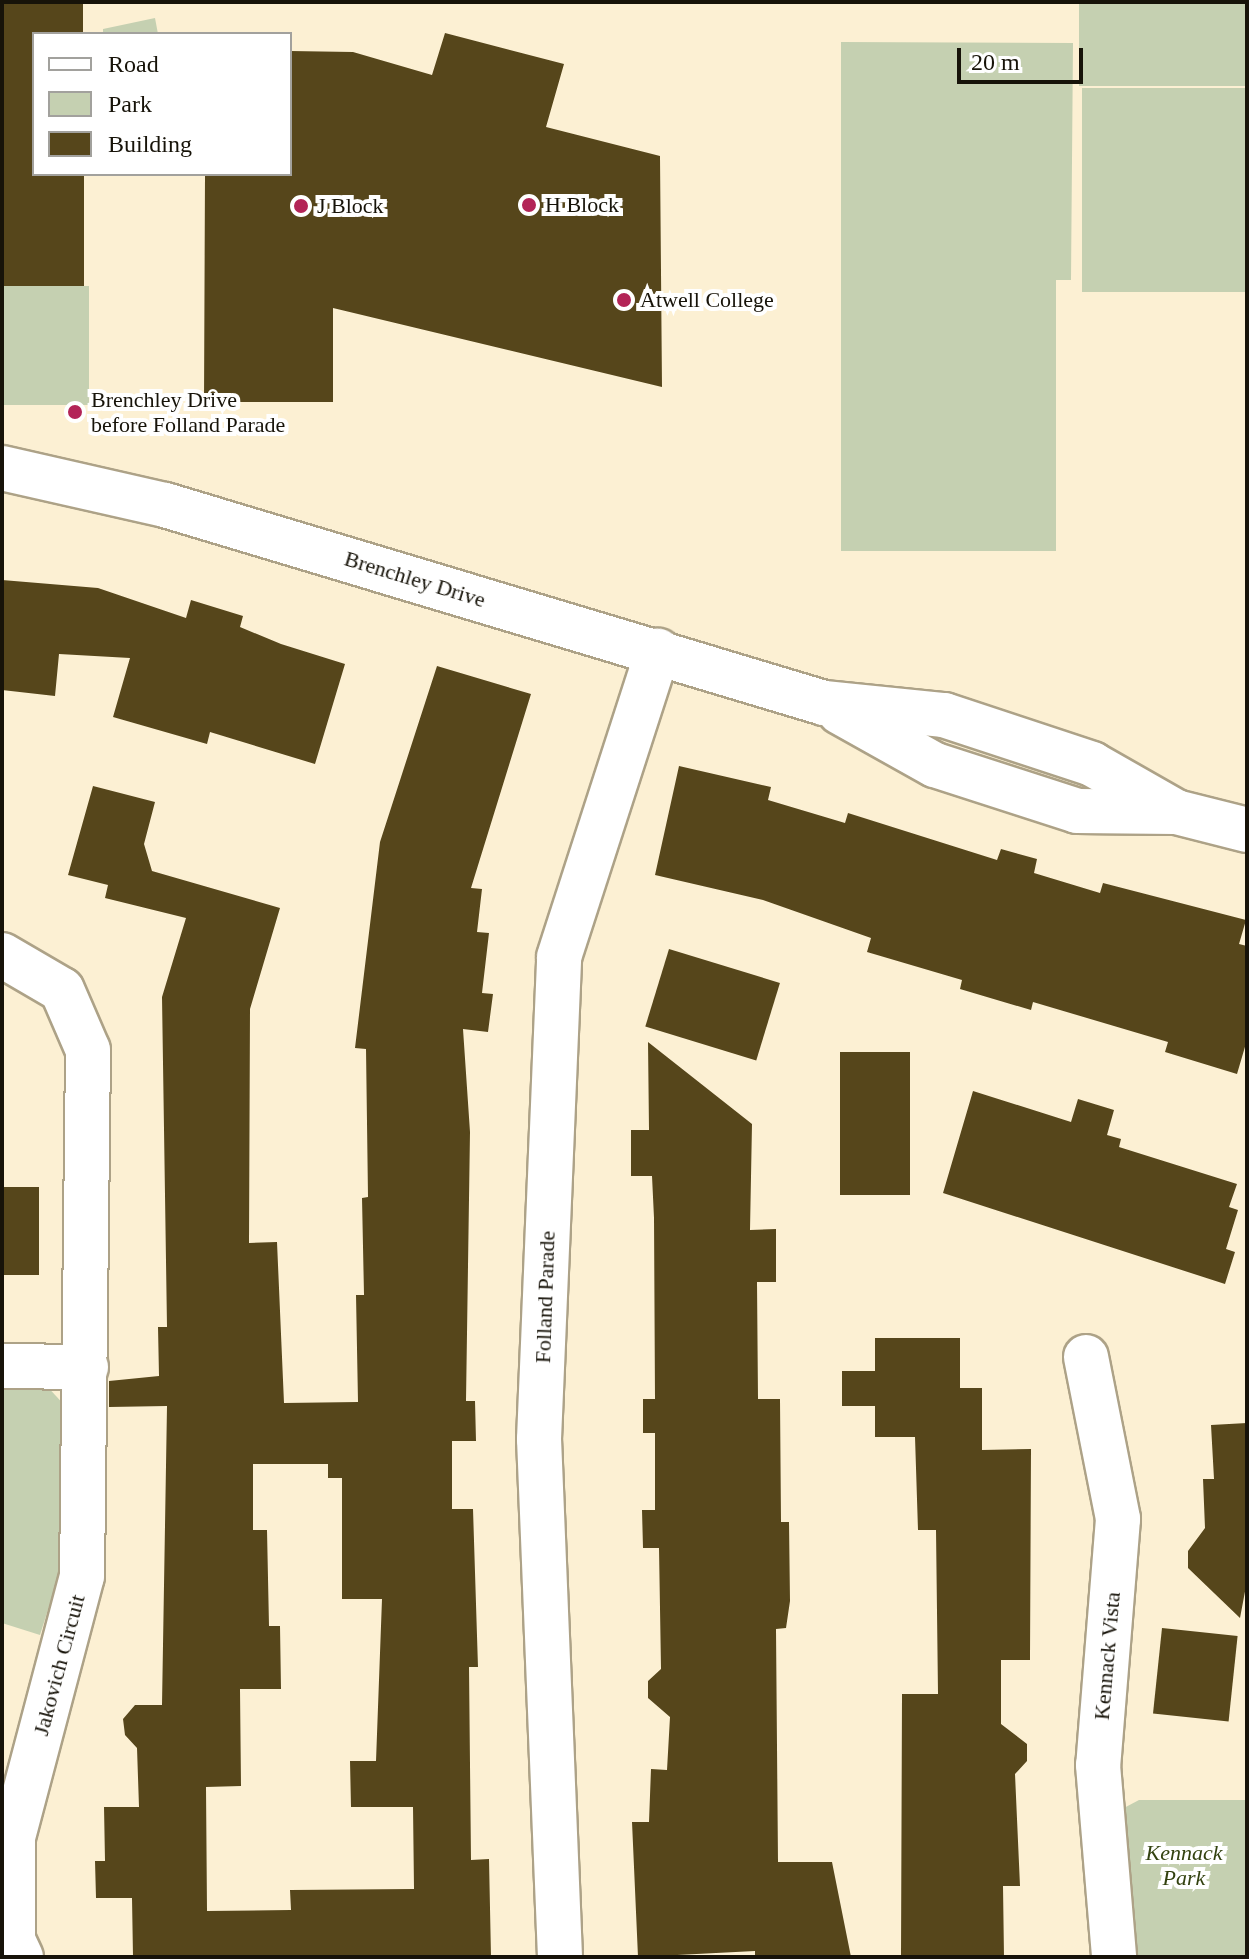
<!DOCTYPE html>
<style>
body{margin:0}
#map{position:relative;width:1249px;height:1959px;overflow:hidden;background:#fcf0d3;font-family:Georgia,serif}
div>[style]{position:absolute}
.green>*{inset:0;background:#c5d0b1;transform-origin:0 0}
.building>*{inset:0;background:#56461b;transform-origin:0 0}
.roads{filter:drop-shadow(2px 0 #ada287) drop-shadow(-2px 0 #ada287) drop-shadow(0 2px #ada287) drop-shadow(0 -2px #ada287)}
.street>*{height:44px;margin:-22px;padding:0 22px;transform-origin:22px;border-radius:22px;background:#fff}
.secondary>*{height:44px;margin:-22px;padding:0 22px;transform-origin:22px;border-radius:22px;background:#fff}
.dots>*{width:22px;height:22px;translate:-50% -50%;box-sizing:border-box;border:4px solid #fff;border-radius:50%}
span{translate:-50% -50%;white-space:nowrap;text-align:center;line-height:1.15;-webkit-text-stroke:8px #fff;paint-order:stroke}
.poi-label{font-size:22px;color:#171309}
.left{translate:0 -50%;text-align:left}
.street-label{font-size:22px;color:#171309}
.park-label{font-size:22px;color:#334210;font-style:italic}
.frame{position:absolute;inset:0;border:4px solid #171309;pointer-events:none}
.legend{position:absolute;left:32px;top:32px;width:260px;height:144px;box-sizing:border-box;background:#fff;border:2px solid #a2a19d;margin:0;padding:10px 14px;list-style:none;font-size:24px;color:#171309}
.legend li{display:flex;align-items:center;gap:16px;height:40px}
.legend b{width:40px;border:2px solid #a2a19d}
.scale{position:absolute;left:957px;top:48px;width:126px;height:36px;box-sizing:border-box;border:4px solid #171309;border-top:0;padding-left:10px;font-size:24px;line-height:28px;white-space:nowrap;color:#171309;-webkit-text-stroke:6px #fff;paint-order:stroke}
</style>
<div id="map">
<div class="green">
<div style="left:1079px;top:2px;width:168px;height:84px"></div>
<div style="clip-path:polygon(155px 18px,158px 34px,103px 34px,103px 29px)"></div>
<div style="clip-path:polygon(841px 42px,1073px 43px,1071px 280px,1056px 280px,1056px 551px,841px 551px)"></div>
<div style="left:1082px;top:88px;width:165px;height:204px"></div>
<div style="left:2px;top:286px;width:87px;height:119px"></div>
<div style="clip-path:polygon(2px 1379px,44px 1383px,68px 1409px,70px 1540px,40px 1635px,2px 1623px)"></div>
<div style="clip-path:polygon(1139px 1800px,1247px 1800px,1247px 1957px,1133px 1957px,1122px 1809px)"></div>
</div>
<div class="building">
<div style="clip-path:polygon(2px 2px,83px 2px,83px 34px,34px 34px,34px 174px,84px 174px,84px 286px,2px 286px)"></div>
<div style="clip-path:polygon(445px 33px,564px 64px,546px 127px,660px 156px,662px 387px,333px 308px,333px 402px,204px 402px,205px 174px,290px 174px,290px 51px,353px 52px,432px 75px)"></div>
<div style="clip-path:polygon(2px 580px,98px 588px,186px 618px,191px 600px,243px 616px,240px 627px,281px 644px,345px 664px,315px 764px,210px 732px,207px 744px,113px 717px,130px 658px,59px 654px,55px 696px,2px 690px)"></div>
<div style="clip-path:polygon(evenodd,437px 666px,531px 694px,471px 888px,482px 889px,477px 932px,489px 933px,482px 993px,493px 994px,488px 1032px,463px 1029px,470px 1132px,466px 1401px,475px 1401px,476px 1441px,452px 1441px,452px 1509px,473px 1509px,478px 1667px,469px 1667px,471px 1860px,489px 1859px,491px 1957px,133px 1957px,132px 1898px,96px 1898px,95px 1861px,105px 1861px,104px 1807px,139px 1807px,137px 1748px,125px 1735px,123px 1719px,135px 1705px,162px 1705px,167px 1406px,109px 1407px,109px 1381px,159px 1376px,158px 1327px,167px 1327px,162px 997px,186px 918px,105px 898px,108px 885px,68px 875px,93px 786px,155px 802px,144px 844px,152px 871px,280px 908px,250px 1009px,249px 1243px,277px 1242px,284px 1403px,358px 1402px,356px 1295px,364px 1295px,362px 1198px,368px 1197px,366px 1049px,355px 1048px,380px 842px,437px 666px,253px 1464px,328px 1464px,328px 1478px,342px 1478px,342px 1599px,382px 1599px,376px 1761px,350px 1761px,351px 1807px,413px 1807px,414px 1889px,290px 1890px,291px 1910px,207px 1911px,206px 1787px,241px 1786px,240px 1689px,281px 1689px,280px 1626px,269px 1626px,267px 1530px,253px 1530px,253px 1464px)"></div>
<div style="clip-path:polygon(679px 766px,771px 787px,768px 800px,845px 823px,848px 813px,997px 860px,1001px 849px,1037px 859px,1034px 873px,1100px 893px,1103px 883px,1246px 920px,1239px 944px,1247px 946px,1247px 1040px,1237px 1074px,1165px 1052px,1168px 1042px,1033px 1002px,1031px 1010px,960px 989px,962px 980px,867px 952px,871px 938px,763px 900px,655px 875px)"></div>
<div style="left:669px;top:949px;width:116px;height:81px;rotate:17deg"></div>
<div style="clip-path:polygon(648px 1042px,752px 1124px,750px 1230px,776px 1229px,776px 1282px,757px 1282px,758px 1399px,780px 1399px,781px 1522px,789px 1522px,790px 1601px,786px 1628px,776px 1629px,778px 1862px,832px 1862px,851px 1957px,755px 1957px,755px 1951px,638px 1957px,632px 1822px,649px 1822px,651px 1769px,667px 1770px,670px 1717px,648px 1698px,648px 1681px,661px 1669px,659px 1548px,643px 1548px,642px 1510px,655px 1510px,655px 1433px,643px 1433px,643px 1399px,655px 1399px,654px 1218px,652px 1176px,631px 1176px,631px 1130px,649px 1130px)"></div>
<div style="left:910px;top:1052px;width:143px;height:70px;rotate:90deg"></div>
<div style="clip-path:polygon(973px 1091px,1071px 1122px,1078px 1099px,1114px 1110px,1107px 1135px,1121px 1139px,1119px 1147px,1237px 1184px,1229px 1207px,1238px 1210px,1226px 1249px,1235px 1252px,1225px 1284px,943px 1193px)"></div>
<div style="left:2px;top:1187px;width:37px;height:88px"></div>
<div style="clip-path:polygon(875px 1338px,960px 1338px,960px 1388px,982px 1388px,982px 1450px,1031px 1449px,1030px 1660px,1001px 1660px,1001px 1724px,1027px 1744px,1027px 1761px,1015px 1774px,1020px 1886px,1003px 1886px,1004px 1957px,901px 1957px,902px 1694px,938px 1694px,936px 1530px,918px 1530px,915px 1437px,875px 1437px,875px 1406px,842px 1406px,842px 1371px,875px 1371px)"></div>
<div style="clip-path:polygon(1247px 1423px,1247px 1581px,1240px 1618px,1188px 1568px,1188px 1551px,1205px 1528px,1203px 1479px,1214px 1479px,1211px 1425px)"></div>
<div style="left:1162px;top:1628px;width:76px;height:86px;rotate:6deg"></div>
</div>
<div class="roads">
<div class="street">
<div style="left:2px;top:955px;width:69px;rotate:30.3deg"></div>
<div style="left:62px;top:990px;width:65px;rotate:66.6deg"></div>
<div style="left:88px;top:1050px;width:526px;rotate:90.65deg"></div>
<div style="left:82px;top:1576px;width:271px;rotate:104.8deg"></div>
<div style="left:13px;top:1838px;width:102px;rotate:90deg"></div>
<div style="left:13px;top:1940px;width:19px;rotate:65deg"></div>
<div style="left:1086px;top:1357px;width:165px;rotate:78.8deg"></div>
<div style="left:1118px;top:1519px;width:247px;rotate:94.6deg"></div>
<div style="left:1098px;top:1765px;width:193px;rotate:85.2deg"></div>
<div style="left:2px;top:1366px;width:84px;rotate:0.7deg"></div>
<div style="left:560px;top:1957px;width:518px;rotate:-92.32deg"></div>
<div style="left:539px;top:1439px;width:482px;rotate:-87.6deg"></div>
<div style="left:559px;top:957px;width:322px;rotate:-72.1deg"></div>
</div>
<div class="secondary">
<div style="left:2px;top:468px;width:167px;rotate:12.8deg"></div>
<div style="left:165px;top:505px;width:688px;rotate:16.72deg"></div>
<div style="left:824px;top:703px;width:121px;rotate:5.7deg"></div>
<div style="left:944px;top:715px;width:156px;rotate:18.3deg"></div>
<div style="left:1092px;top:764px;width:97px;rotate:29.7deg"></div>
<div style="left:840px;top:712px;width:109px;rotate:29.2deg"></div>
<div style="left:935px;top:765px;width:149px;rotate:17.9deg"></div>
<div style="left:1077px;top:811px;width:99px;rotate:0.6deg"></div>
<div style="left:1176px;top:812px;width:73px;rotate:14.2deg"></div>
</div>
</div>
<div class="dots">
<div style="left:529px;top:205px;background:#b32457"></div>
<div style="left:301px;top:206px;background:#b32457"></div>
<div style="left:624px;top:300px;background:#b32457"></div>
<div style="left:75px;top:412px;background:#b32457"></div>
</div>
<div class="poi-label">
<span class="left" style="left:545px;top:205px">H Block</span>
<span class="left" style="left:317px;top:206px">J Block</span>
<span class="left" style="left:640px;top:300px">Atwell College</span>
<span class="left" style="left:91px;top:412px">Brenchley Drive<br>before Folland Parade</span>
</div>
<div class="street-label">
<span style="left:415px;top:579px;rotate:17deg">Brenchley Drive</span>
<span style="left:545px;top:1297px;rotate:-88deg">Folland Parade</span>
<span style="left:1107px;top:1656px;rotate:-85deg">Kennack Vista</span>
<span style="left:59px;top:1665px;rotate:-75deg">Jakovich Circuit</span>
</div>
<div class="park-label">
<span style="left:1184px;top:1865px">Kennack<br>Park</span>
</div>
<div class="frame"></div>
<ul class="legend">
<li><b style="height:10px;background:#fff"></b>Road</li>
<li><b style="height:22px;background:#c5d0b1"></b>Park</li>
<li><b style="height:22px;background:#56461b"></b>Building</li>
</ul>
<div class="scale">20 m</div>
</div>
